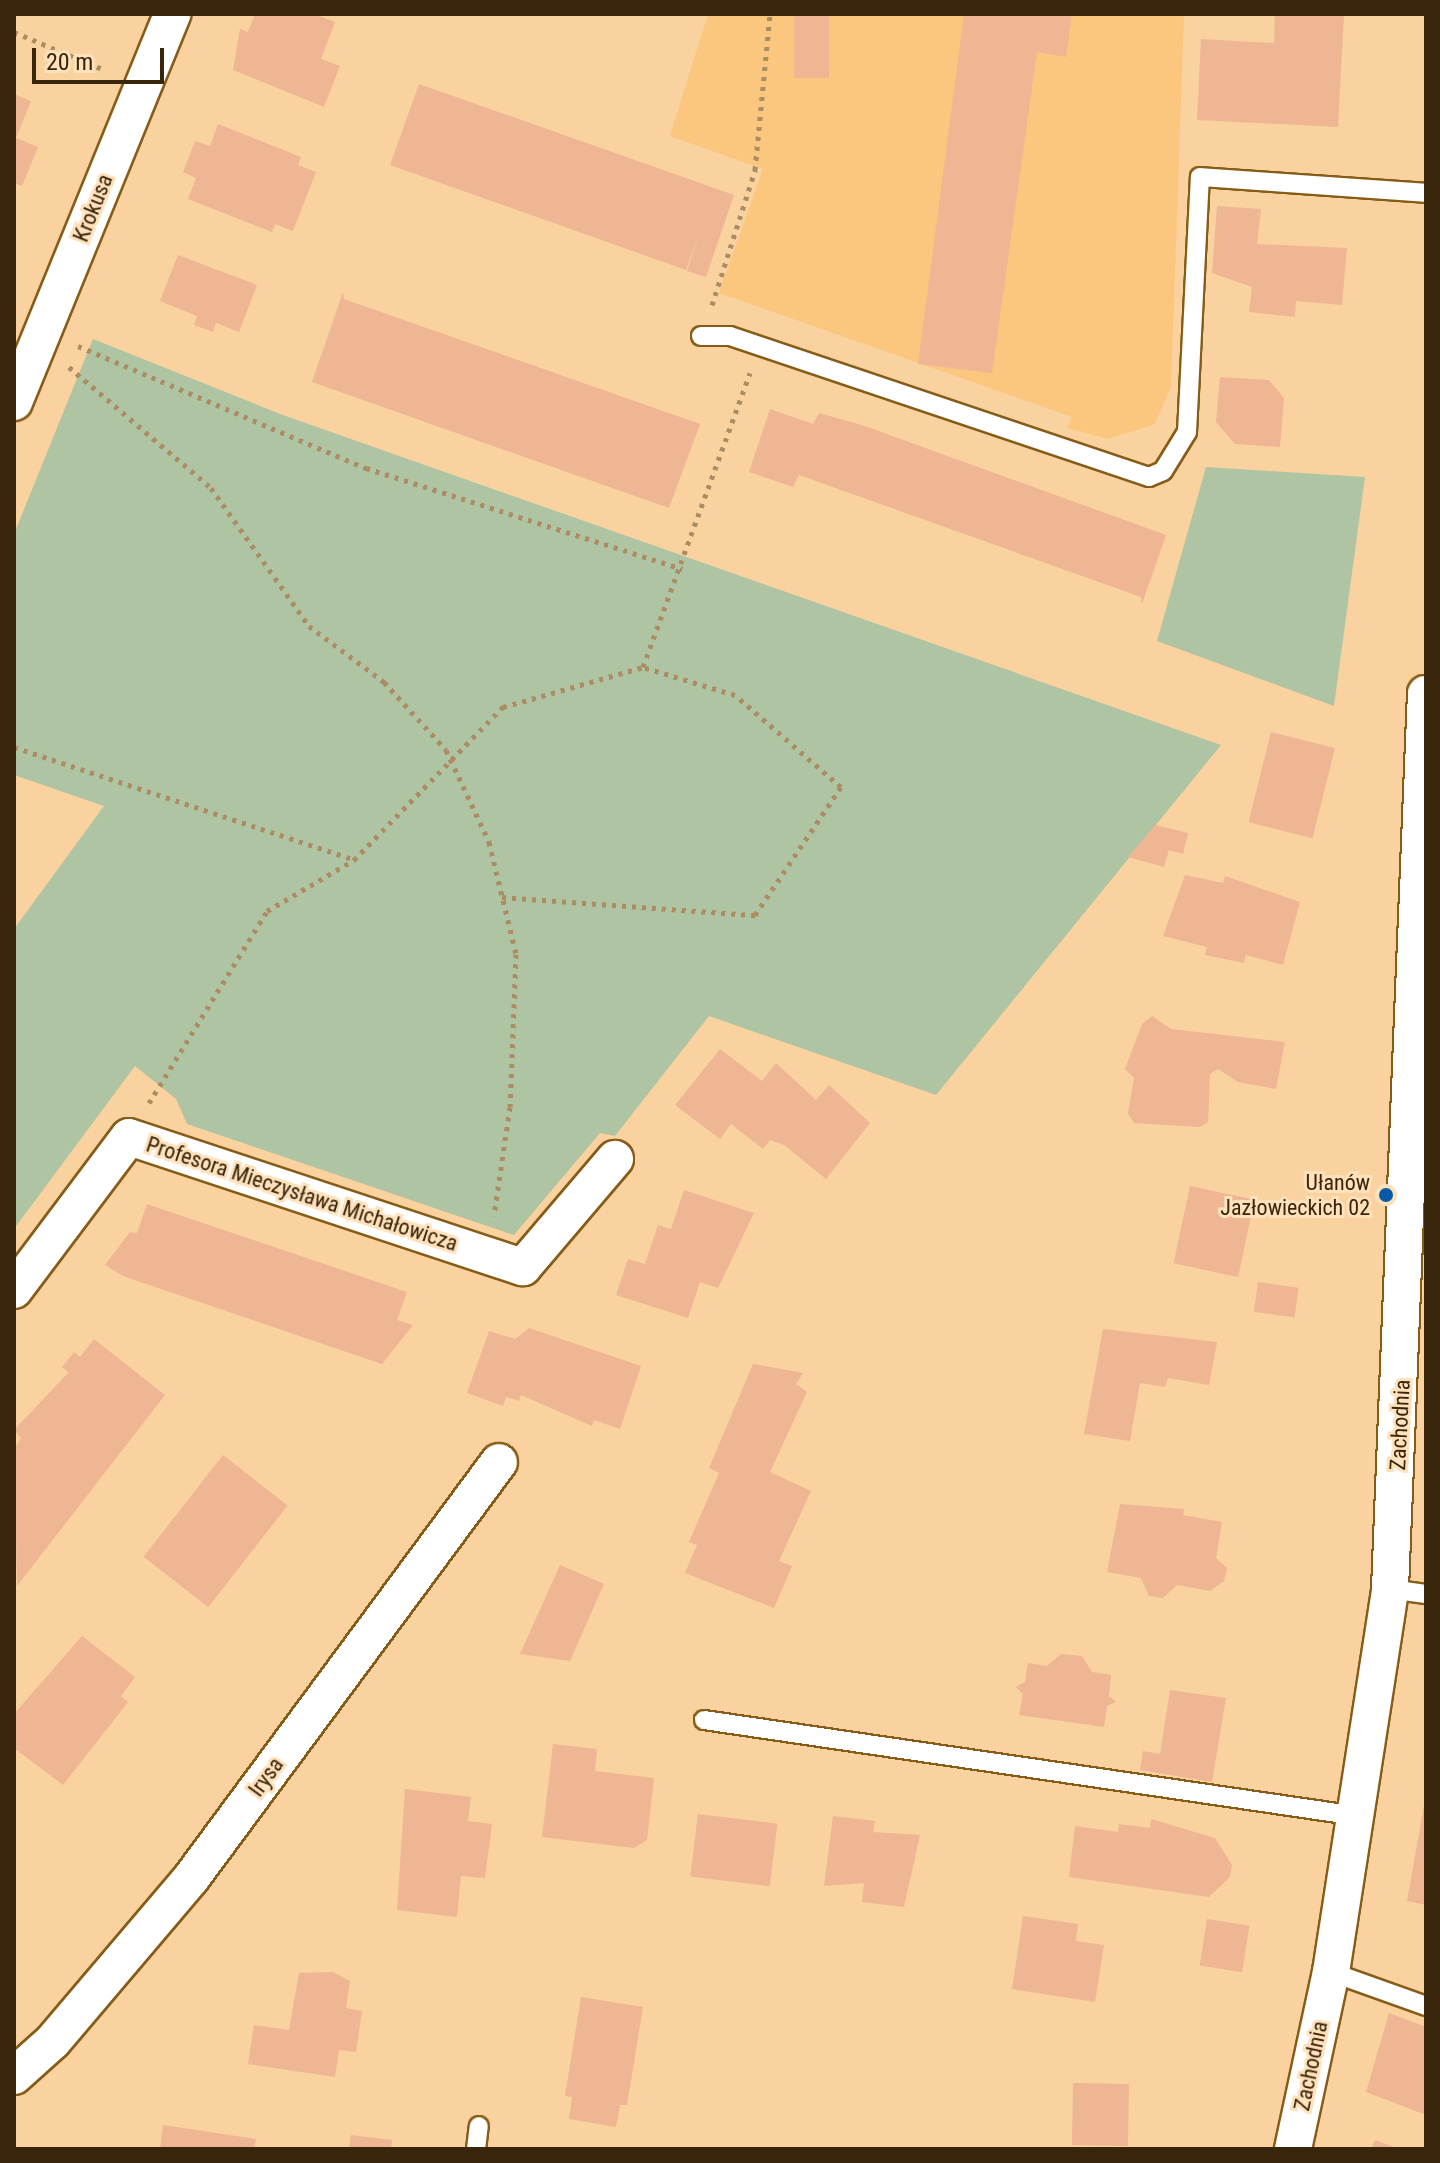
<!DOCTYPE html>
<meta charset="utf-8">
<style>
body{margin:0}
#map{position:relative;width:1440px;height:2163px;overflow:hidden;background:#f9d2a0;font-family:"Roboto Condensed",sans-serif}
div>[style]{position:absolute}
.built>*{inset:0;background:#fbc67e}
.green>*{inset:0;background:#afc4a3}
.building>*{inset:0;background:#eeb692;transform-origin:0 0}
.path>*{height:5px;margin-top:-2.5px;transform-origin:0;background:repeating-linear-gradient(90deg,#ab8c63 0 4px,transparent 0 10px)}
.roads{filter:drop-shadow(2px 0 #865c17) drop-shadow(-2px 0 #865c17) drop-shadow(0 2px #865c17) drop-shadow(0 -2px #865c17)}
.service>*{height:18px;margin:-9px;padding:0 9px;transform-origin:9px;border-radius:9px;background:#fff}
.minor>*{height:36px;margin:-18px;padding:0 18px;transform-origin:18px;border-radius:18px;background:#fff}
.dots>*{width:22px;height:22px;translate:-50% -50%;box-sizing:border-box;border:4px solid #ffe1bc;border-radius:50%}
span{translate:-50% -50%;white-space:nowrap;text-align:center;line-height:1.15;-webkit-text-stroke:6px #ffe1bc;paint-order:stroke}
.street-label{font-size:22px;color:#38250a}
.poi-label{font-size:22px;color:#38250a}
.right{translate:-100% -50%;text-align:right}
.frame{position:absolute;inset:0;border:16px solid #38250a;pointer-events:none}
.scale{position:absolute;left:32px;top:48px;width:132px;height:36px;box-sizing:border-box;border:4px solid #38250a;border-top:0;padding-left:10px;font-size:24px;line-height:28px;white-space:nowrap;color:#38250a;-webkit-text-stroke:6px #ffe1bc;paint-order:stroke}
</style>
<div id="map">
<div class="built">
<div style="clip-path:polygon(708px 14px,1184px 14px,1171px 387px,1155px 424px,1108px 439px,1067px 428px,1072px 417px,719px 293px,763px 169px,670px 136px)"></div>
</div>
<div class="green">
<div style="clip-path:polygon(93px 339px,280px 414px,1221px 745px,936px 1095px,709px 1016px,615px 1136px,600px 1133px,514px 1235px,187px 1124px,176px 1099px,135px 1066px,14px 1229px,14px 929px,104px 806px,14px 775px,14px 534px)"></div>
<div style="clip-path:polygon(1206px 467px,1365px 477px,1334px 706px,1157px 641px)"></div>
</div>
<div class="building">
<div style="clip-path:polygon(255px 14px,314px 14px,335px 22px,321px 59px,340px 66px,324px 107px,233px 70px,240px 29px,248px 32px)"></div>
<div style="left:794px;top:14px;width:35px;height:64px"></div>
<div style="clip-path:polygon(964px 14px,1072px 14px,1066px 57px,1037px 52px,992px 373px,918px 364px)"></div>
<div style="clip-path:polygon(1275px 14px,1344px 14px,1338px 127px,1197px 120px,1201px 39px,1274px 43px)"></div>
<div style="clip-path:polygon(419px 84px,734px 195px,706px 277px,687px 271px,700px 231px,686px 270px,390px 165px)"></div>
<div style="clip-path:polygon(14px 94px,31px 101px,16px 138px,38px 147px,22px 186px,14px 183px)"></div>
<div style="clip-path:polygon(218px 124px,301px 157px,298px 165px,316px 172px,293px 231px,275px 224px,272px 232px,188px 199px,196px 178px,183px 172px,195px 141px,210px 146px)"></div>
<div style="clip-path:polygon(1217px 206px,1261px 209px,1257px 244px,1347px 248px,1342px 305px,1296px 301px,1295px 317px,1249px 312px,1252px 287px,1212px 273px)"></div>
<div style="clip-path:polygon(178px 255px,257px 285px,239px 332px,216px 323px,213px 332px,194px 325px,197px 316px,160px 301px)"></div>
<div style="clip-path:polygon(343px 292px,344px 299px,700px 424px,669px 508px,312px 382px)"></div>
<div style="clip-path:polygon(1220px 377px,1269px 380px,1284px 398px,1280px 447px,1235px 444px,1216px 422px)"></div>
<div style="clip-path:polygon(770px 409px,813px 424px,819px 413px,862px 425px,1166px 535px,1142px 604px,1141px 597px,799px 475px,793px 487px,749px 472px)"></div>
<div style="left:1271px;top:732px;width:66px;height:93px;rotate:14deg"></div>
<div style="clip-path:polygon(1155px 825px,1188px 833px,1183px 854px,1169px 850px,1164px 867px,1128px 857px)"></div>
<div style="clip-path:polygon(1185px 875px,1223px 883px,1225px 876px,1300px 902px,1283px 965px,1246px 955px,1244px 963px,1205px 955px,1207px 947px,1163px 936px)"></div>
<div style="clip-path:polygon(1152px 1016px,1171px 1029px,1285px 1042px,1276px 1089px,1238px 1082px,1218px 1069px,1210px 1074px,1208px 1122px,1200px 1127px,1134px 1123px,1128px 1113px,1134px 1078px,1125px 1069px,1142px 1024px)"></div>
<div style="clip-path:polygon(720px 1049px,762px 1081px,776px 1063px,816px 1100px,829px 1085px,870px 1123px,826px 1179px,784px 1145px,770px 1140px,763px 1149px,731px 1124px,720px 1139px,675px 1105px)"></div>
<div style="left:1190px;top:1186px;width:66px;height:79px;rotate:12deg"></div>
<div style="clip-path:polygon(684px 1190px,754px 1213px,718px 1288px,700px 1282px,688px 1318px,616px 1295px,628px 1259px,645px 1264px,658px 1225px,671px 1229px)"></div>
<div style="clip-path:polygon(147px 1204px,407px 1292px,397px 1320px,413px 1325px,382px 1364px,123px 1276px,105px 1265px,130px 1232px,137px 1233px)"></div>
<div style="left:1258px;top:1282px;width:41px;height:30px;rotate:8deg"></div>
<div style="clip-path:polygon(529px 1328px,641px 1366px,620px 1429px,594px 1420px,592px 1426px,521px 1395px,519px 1401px,506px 1397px,503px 1406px,467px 1393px,489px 1331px,515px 1339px)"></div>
<div style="clip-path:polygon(1103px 1329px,1217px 1342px,1209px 1385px,1168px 1378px,1165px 1387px,1140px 1383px,1130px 1441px,1084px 1434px)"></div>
<div style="clip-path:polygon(94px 1339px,165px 1395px,17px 1586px,14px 1449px,21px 1438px,14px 1430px,69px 1372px,62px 1367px,74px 1352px,80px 1357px)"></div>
<div style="clip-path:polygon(753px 1364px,803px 1373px,796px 1384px,807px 1392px,770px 1472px,811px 1491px,779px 1561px,792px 1566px,774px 1608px,685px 1573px,697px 1545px,689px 1542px,719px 1473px,709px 1468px)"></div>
<div style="left:223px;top:1455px;width:82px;height:129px;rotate:38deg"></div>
<div style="clip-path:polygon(1120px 1504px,1184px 1509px,1183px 1515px,1222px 1522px,1216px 1558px,1227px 1568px,1224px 1581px,1210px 1591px,1177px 1585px,1163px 1598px,1149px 1596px,1141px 1578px,1107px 1572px)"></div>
<div style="clip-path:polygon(560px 1565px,604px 1584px,570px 1661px,520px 1654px)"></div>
<div style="clip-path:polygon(82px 1636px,135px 1677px,121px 1696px,128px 1702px,63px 1785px,14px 1748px,14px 1714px)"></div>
<div style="clip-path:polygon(1061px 1654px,1082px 1656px,1092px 1672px,1111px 1675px,1109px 1696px,1116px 1702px,1107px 1706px,1104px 1727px,1019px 1715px,1023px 1694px,1016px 1687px,1025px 1682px,1028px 1663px,1047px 1666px)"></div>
<div style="clip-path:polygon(1170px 1690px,1226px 1698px,1212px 1782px,1140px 1770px,1143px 1751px,1160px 1754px)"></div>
<div style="clip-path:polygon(553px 1744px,597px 1749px,595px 1771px,654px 1778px,647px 1840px,634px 1848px,542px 1837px)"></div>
<div style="clip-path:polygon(405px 1789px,471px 1797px,468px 1821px,492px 1824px,485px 1878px,461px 1876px,457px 1917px,397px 1910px)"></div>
<div style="clip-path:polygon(1424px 1805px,1426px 1805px,1426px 1905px,1407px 1901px)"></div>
<div style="left:698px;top:1814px;width:80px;height:63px;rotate:7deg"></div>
<div style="clip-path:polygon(833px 1816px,875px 1821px,873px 1832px,920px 1835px,904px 1907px,862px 1902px,864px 1883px,824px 1886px)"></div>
<div style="clip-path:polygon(1151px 1819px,1215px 1838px,1232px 1865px,1230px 1877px,1209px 1897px,1069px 1877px,1075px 1826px,1118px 1832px,1119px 1824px,1150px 1828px)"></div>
<div style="clip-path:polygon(1023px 1916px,1078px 1924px,1076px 1941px,1104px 1945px,1095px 2002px,1012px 1989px)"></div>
<div style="left:1207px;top:1919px;width:43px;height:47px;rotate:9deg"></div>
<div style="clip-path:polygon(333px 1972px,350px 1981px,346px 2008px,362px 2011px,356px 2052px,339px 2050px,335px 2077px,248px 2064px,254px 2025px,289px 2030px,299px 1973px)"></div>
<div style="clip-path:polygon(581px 1997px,643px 2007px,627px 2105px,620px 2105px,616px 2127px,569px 2119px,572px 2097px,565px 2096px)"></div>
<div style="clip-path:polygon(1389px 2013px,1426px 2027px,1426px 2115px,1366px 2092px)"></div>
<div style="left:1073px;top:2083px;width:56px;height:62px;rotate:1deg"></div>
<div style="clip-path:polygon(163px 2125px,256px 2139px,254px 2149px,160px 2149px)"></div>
<div style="clip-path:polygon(351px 2135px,392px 2140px,391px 2149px,349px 2149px)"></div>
<div style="clip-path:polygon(1375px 2140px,1399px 2149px,1371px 2149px)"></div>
</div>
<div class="path">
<div style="left:14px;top:32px;width:99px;rotate:22.7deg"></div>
<div style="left:712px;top:305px;width:142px;rotate:-72.3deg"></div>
<div style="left:755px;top:170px;width:157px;rotate:-84.5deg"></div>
<div style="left:78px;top:346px;width:313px;rotate:23deg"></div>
<div style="left:366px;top:468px;width:332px;rotate:17.7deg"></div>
<div style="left:69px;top:367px;width:187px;rotate:40.4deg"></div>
<div style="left:211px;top:488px;width:169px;rotate:54.6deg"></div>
<div style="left:309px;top:626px;width:94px;rotate:36.7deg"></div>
<div style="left:384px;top:682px;width:92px;rotate:47.6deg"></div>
<div style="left:446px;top:750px;width:102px;rotate:64.9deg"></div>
<div style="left:489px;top:842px;width:115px;rotate:76.4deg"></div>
<div style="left:516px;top:954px;width:153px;rotate:92.2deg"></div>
<div style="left:510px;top:1107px;width:110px;rotate:98.4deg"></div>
<div style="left:14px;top:747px;width:357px;rotate:18.3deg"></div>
<div style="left:502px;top:897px;width:254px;rotate:4.1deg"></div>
<div style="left:755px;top:915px;width:154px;rotate:-56.1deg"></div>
<div style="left:841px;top:787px;width:140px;rotate:-139deg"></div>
<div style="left:735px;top:695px;width:96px;rotate:-163.1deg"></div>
<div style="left:149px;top:1103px;width:225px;rotate:-58.4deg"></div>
<div style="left:267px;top:911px;width:101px;rotate:-30.4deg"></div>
<div style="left:354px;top:860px;width:214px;rotate:-45.8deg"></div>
<div style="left:503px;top:707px;width:146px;rotate:-15.9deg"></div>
<div style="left:643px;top:667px;width:313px;rotate:-70deg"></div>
</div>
<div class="roads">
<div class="service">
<div style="left:701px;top:336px;width:29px"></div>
<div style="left:730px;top:336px;width:442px;rotate:18.6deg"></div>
<div style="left:1149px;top:477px;width:15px;rotate:-23deg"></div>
<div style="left:1163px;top:471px;width:46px;rotate:-58.4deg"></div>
<div style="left:1187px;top:432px;width:255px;rotate:-87.1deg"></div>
<div style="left:1200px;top:177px;width:227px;rotate:4deg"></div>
<div style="left:1390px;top:1589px;width:36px;rotate:8deg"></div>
<div style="left:704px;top:1720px;width:660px;rotate:8.36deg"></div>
<div style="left:1331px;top:1972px;width:101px;rotate:19.7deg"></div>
<div style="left:476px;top:2149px;width:23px;rotate:-83deg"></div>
</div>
<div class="minor">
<div style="left:14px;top:402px;width:419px;rotate:-67.8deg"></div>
<div style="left:14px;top:1290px;width:191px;rotate:-53.1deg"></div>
<div style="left:129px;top:1137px;width:415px;rotate:18.3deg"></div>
<div style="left:523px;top:1267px;width:142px;rotate:-49.6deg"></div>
<div style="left:14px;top:2076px;width:52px;rotate:-41.9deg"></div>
<div style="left:53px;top:2041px;width:215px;rotate:-49.7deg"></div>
<div style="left:192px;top:1877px;width:516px;rotate:-53.51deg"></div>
<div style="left:1293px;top:2149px;width:181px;rotate:-77.9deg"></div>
<div style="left:1331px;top:1972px;width:388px;rotate:-81.2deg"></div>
<div style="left:1390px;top:1589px;width:896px;rotate:-87.7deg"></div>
</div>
</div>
<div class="dots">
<div style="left:1386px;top:1195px;background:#075aa8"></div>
</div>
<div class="street-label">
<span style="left:93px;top:208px;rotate:-68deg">Krokusa</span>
<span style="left:302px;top:1194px;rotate:18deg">Profesora Mieczysława Michałowicza</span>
<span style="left:1400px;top:1425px;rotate:-87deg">Zachodnia</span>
<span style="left:266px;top:1777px;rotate:-54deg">Irysa</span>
<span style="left:1311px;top:2066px;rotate:-78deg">Zachodnia</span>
</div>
<div class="poi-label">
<span class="right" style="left:1370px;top:1195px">Ułanów<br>Jazłowieckich 02</span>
</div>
<div class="frame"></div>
<div class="scale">20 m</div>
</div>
